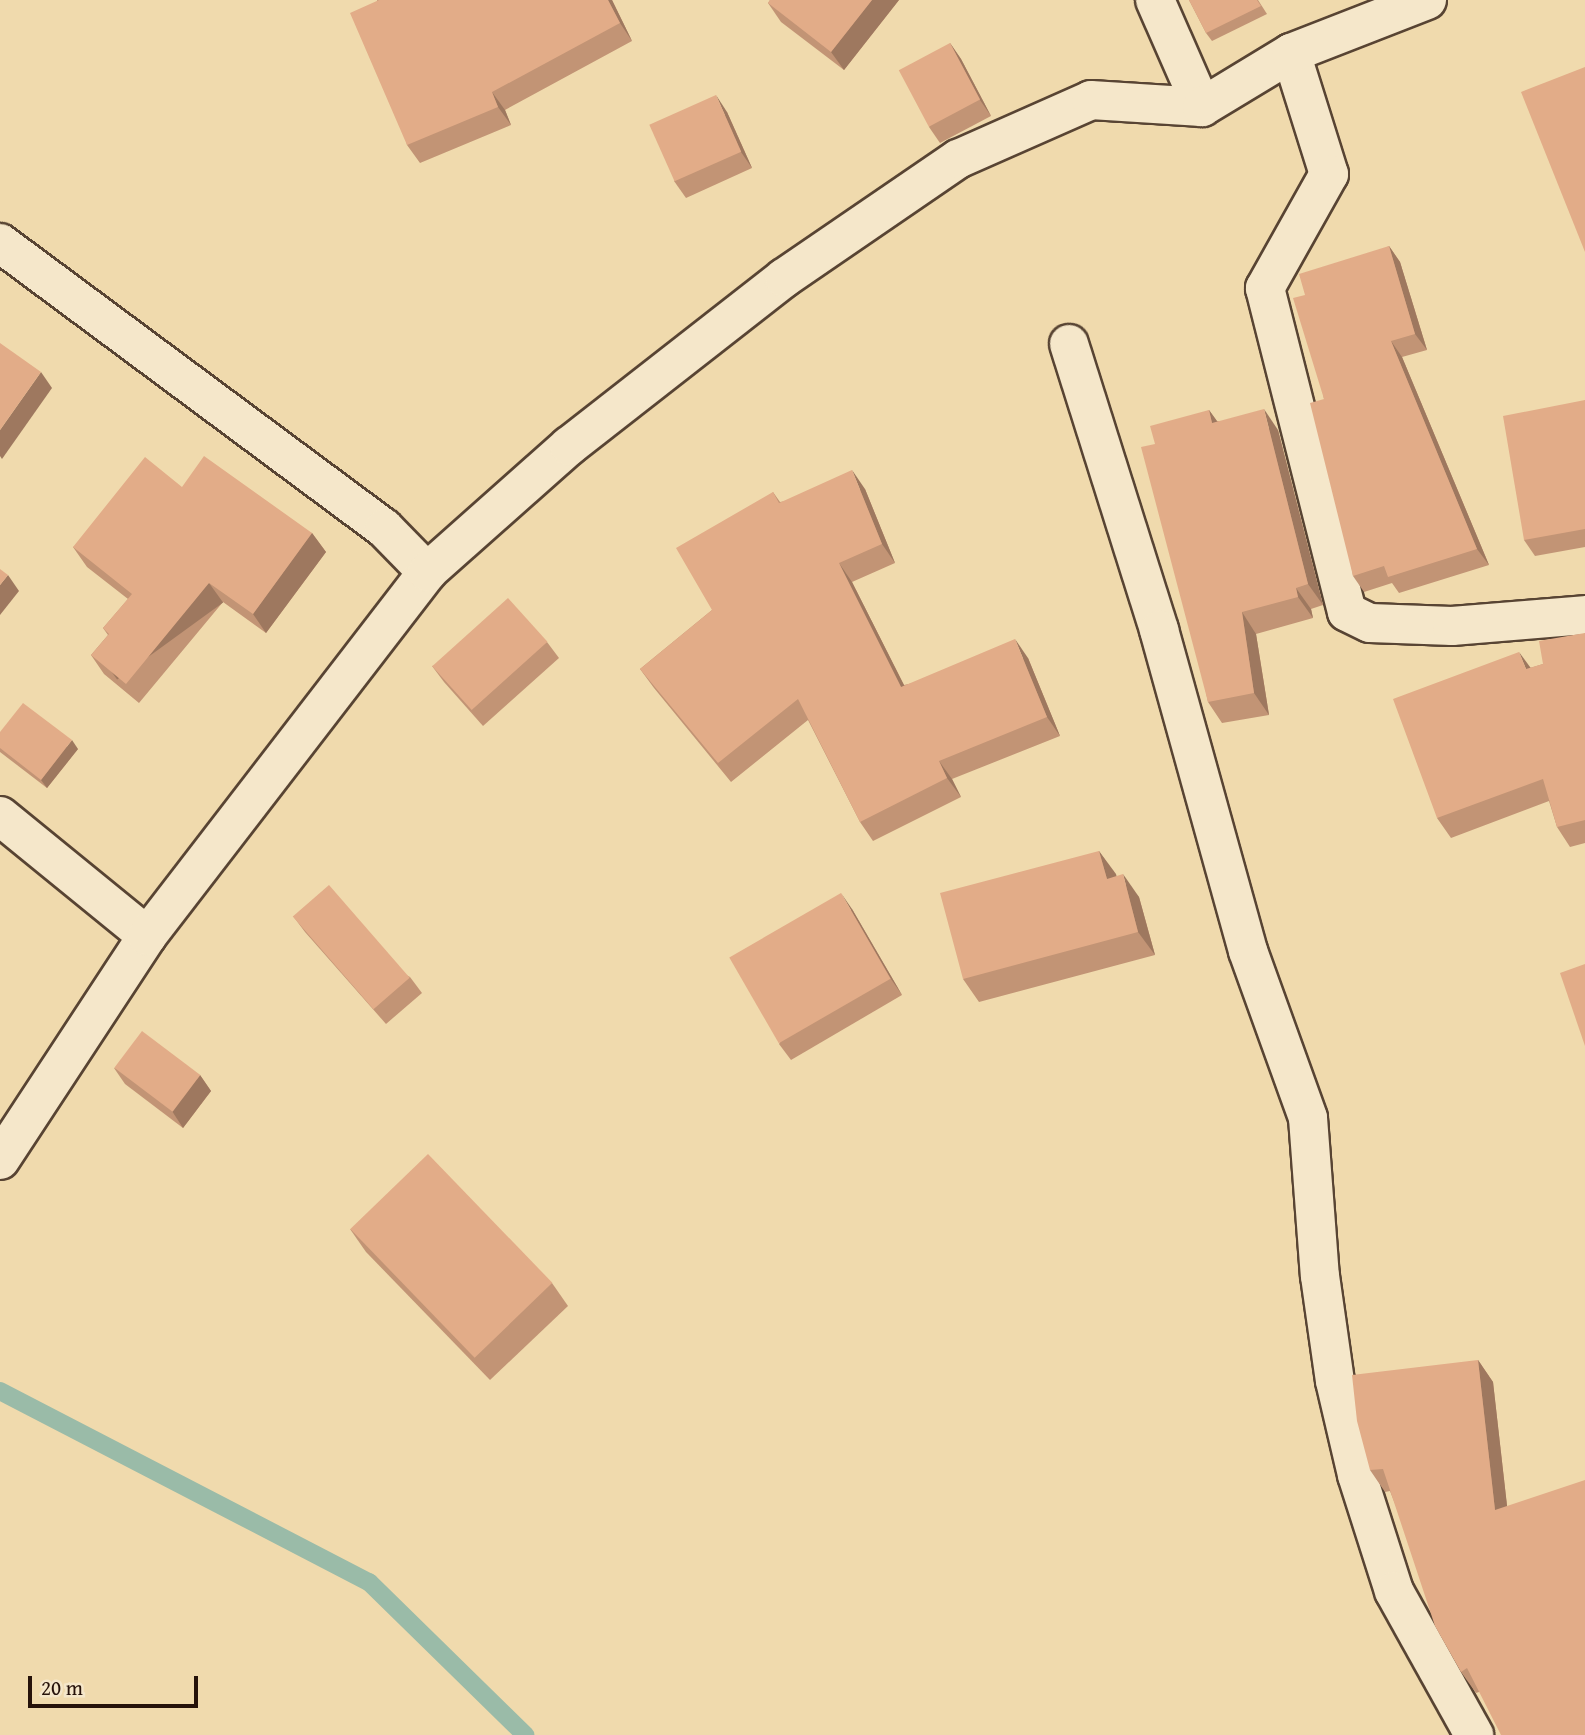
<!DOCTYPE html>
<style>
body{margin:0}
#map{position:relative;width:1585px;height:1735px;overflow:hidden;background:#f0daad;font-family:"Gentium Book Plus",serif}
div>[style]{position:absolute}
.stream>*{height:18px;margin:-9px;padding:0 9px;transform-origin:9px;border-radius:9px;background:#9abba8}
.roads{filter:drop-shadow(2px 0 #584433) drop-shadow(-2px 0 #584433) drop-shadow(0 2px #584433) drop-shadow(0 -2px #584433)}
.minor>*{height:38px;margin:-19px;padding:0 19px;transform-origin:19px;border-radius:19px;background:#f5e7ca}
.tertiary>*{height:38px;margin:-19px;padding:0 19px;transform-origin:19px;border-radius:19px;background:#f5e7ca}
.wall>*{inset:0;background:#c29475}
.shaded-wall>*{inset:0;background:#9e785f;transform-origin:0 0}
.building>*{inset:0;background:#e2ac88;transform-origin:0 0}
span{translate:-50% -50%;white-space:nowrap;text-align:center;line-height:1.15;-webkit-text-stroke:7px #f5e7ca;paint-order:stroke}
.scale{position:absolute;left:28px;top:1676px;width:170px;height:32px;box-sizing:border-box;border:4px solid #26120a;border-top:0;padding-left:9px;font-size:21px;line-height:24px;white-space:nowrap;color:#26120a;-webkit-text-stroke:5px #f5e7ca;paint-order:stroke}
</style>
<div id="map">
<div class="stream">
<div style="left:0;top:1391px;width:416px;rotate:27.4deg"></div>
<div style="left:369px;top:1582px;width:219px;rotate:44.4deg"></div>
</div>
<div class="roads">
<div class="minor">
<div style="left:1155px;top:0;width:117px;rotate:66.3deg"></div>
<div style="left:1291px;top:53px;width:127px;rotate:72.6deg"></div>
<div style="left:1329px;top:174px;width:131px;rotate:119.3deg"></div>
<div style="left:1265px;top:288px;width:334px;rotate:75.8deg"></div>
<div style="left:1347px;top:612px;width:25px;rotate:26deg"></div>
<div style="left:1370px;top:623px;width:82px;rotate:2.1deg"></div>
<div style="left:1452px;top:626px;width:133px;rotate:-4.7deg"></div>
<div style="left:0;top:243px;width:478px;rotate:36.6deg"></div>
<div style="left:384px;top:528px;width:62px;rotate:45.7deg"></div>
<div style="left:1069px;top:344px;width:300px;rotate:72.5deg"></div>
<div style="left:1159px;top:630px;width:333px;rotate:74.5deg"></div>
<div style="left:1248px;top:951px;width:177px;rotate:70.2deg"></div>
<div style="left:1308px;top:1118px;width:158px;rotate:85.7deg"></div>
<div style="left:1320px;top:1276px;width:106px;rotate:81.9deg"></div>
<div style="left:1335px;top:1381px;width:97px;rotate:76.8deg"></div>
<div style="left:1357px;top:1475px;width:122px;rotate:72.3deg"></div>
<div style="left:1394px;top:1591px;width:165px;rotate:60.9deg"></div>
<div style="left:0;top:816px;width:190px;rotate:39.2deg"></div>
</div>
<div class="tertiary">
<div style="left:0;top:1160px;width:268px;rotate:-56.7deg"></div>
<div style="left:147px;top:936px;width:459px;rotate:-52.4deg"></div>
<div style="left:427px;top:572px;width:190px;rotate:-41.6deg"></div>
<div style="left:569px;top:446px;width:273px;rotate:-38deg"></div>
<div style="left:784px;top:278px;width:211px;rotate:-34.4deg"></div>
<div style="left:958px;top:159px;width:145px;rotate:-23.9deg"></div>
<div style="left:1091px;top:100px;width:111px;rotate:3.6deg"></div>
<div style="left:1202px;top:107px;width:104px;rotate:-31.2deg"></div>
<div style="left:1291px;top:53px;width:146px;rotate:-21.3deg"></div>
</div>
</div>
<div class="wall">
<div style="clip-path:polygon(377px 0,612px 0,632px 41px,505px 110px,511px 125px,420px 163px,407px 145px)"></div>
<div style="clip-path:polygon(770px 0,899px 0,844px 70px,781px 22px,768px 3px)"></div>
<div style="clip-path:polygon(1189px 0,1258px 0,1267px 14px,1212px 41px,1206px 33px)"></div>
<div style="clip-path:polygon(950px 43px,961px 59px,991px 116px,940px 143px,929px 127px)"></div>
<div style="clip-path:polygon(727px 112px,752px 168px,686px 198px,674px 181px)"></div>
<div style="clip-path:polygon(1389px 246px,1400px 262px,1427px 350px,1402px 357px,1489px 565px,1399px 593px,1392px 583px,1364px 592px,1353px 576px,1324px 399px,1305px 295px)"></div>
<div style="clip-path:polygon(1585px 400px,1585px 547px,1535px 556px,1524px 540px)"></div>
<div style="clip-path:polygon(1209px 410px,1217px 421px,1278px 430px,1323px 605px,1311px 609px,1313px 618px,1256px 634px,1269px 715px,1222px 723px,1208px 702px,1155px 444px)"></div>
<div style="clip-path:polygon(182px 487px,312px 533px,326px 552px,266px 633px,223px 602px,139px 703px,104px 674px,91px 655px,108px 635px,103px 628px,128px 599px,87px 567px,73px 547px)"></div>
<div style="clip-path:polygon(865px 489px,895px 563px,852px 582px,904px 685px,1028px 658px,1060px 736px,952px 779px,961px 797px,873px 841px,860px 822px,808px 720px,731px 782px,654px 688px,640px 669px,712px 610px,773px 492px,780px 502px)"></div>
<div style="clip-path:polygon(1585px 633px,1585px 843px,1570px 847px,1557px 827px,1549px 801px,1451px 838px,1437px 818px,1530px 668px,1543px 664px)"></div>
<div style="clip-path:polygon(547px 642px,559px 658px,483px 726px,444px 682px,432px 666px)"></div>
<div style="clip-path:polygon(0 732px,78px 749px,47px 788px,0 752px)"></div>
<div style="clip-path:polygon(1099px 851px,1116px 876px,1139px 897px,1155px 955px,979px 1002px,963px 979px)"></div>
<div style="clip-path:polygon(852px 909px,902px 995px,791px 1060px,779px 1044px)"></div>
<div style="clip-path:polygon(293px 916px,410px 977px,422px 993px,386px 1024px,305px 932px)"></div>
<div style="clip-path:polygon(114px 1068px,200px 1075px,211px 1091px,183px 1128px,125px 1084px)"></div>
<div style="clip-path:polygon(350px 1229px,552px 1283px,568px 1306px,490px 1380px,366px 1252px)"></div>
<div style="clip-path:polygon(1478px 1360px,1493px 1382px,1507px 1506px,1479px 1692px,1476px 1693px,1461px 1672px,1390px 1491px,1385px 1492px,1370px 1470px)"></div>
</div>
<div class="shaded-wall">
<div style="clip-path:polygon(608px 0,612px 0,632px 41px,620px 23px)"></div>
<div style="clip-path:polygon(872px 0,899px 0,844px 70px,831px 52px)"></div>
<div style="clip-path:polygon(950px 43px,961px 59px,991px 116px,980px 100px)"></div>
<div style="clip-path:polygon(492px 92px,505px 110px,511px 125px,498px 107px)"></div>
<div style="clip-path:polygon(716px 95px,727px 112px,752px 168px,741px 152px)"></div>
<div style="clip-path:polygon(1389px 246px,1400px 262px,1427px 350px,1415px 334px)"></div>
<div style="clip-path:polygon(1391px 341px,1402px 357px,1489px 565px,1477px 549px)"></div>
<div style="clip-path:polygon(41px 372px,52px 388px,2px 459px,0 456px,0 430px)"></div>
<div style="clip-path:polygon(1264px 409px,1278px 430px,1323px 605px,1308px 584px)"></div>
<div style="clip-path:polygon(1209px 410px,1224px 431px,1212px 423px)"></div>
<div style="clip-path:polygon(852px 470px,865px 489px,895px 563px,882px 544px)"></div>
<div style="clip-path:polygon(312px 533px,326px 552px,266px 633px,253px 614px)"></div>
<div style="clip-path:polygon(839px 563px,852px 582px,914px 705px,901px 687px)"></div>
<div style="clip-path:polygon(8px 575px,19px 591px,0 615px,0 585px)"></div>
<div style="left:209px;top:583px;width:24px;height:131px;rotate:54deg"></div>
<div style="clip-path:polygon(1296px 588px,1311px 609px,1313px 618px,1298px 597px)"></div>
<div style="clip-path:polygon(1242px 612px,1256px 634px,1269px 715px,1254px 693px)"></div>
<div style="clip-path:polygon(1015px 639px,1028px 658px,1060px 736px,1047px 717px)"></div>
<div style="clip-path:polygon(1519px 652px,1533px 671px,1526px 669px)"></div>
<div style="clip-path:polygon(72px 740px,78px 749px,47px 788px,41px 780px)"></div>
<div style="clip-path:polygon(939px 761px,952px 779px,961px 797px,947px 778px)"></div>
<div style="clip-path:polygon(1099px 851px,1116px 874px,1123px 902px,1107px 879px)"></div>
<div style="clip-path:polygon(1123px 874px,1139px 897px,1155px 955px,1138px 932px)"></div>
<div style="clip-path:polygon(841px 893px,852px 909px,902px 995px,891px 979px)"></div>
<div style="clip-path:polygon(200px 1075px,211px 1091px,183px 1128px,172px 1111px)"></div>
<div style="clip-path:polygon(1478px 1360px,1493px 1382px,1510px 1532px,1495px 1510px)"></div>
</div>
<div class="building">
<div style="clip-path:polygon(379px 0,608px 0,620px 23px,492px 92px,498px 107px,407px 145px,350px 13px)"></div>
<div style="clip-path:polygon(770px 0,872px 0,831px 52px,768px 3px)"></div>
<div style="clip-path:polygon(1189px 0,1257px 0,1261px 6px,1206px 33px)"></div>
<div style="left:950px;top:43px;width:64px;height:58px;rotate:62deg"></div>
<div style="clip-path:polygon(1585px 67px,1585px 252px,1521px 92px)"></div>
<div style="left:716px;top:95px;width:62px;height:73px;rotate:66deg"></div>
<div style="clip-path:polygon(1389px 246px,1415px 334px,1391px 341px,1477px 549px,1388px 577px,1384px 566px,1353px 576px,1310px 403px,1324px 399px,1293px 298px,1305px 295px,1299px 274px)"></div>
<div style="clip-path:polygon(0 343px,41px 372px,0 430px)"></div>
<div style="clip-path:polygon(1585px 400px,1585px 529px,1524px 540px,1503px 416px)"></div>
<div style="clip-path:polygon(1264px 409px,1308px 584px,1296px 588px,1298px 597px,1242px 612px,1254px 693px,1208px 702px,1141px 447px,1155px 444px,1150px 426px,1209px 410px,1212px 423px)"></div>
<div style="clip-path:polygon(204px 456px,312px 533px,253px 614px,209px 583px,126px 684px,91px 655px,109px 634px,103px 628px,132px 594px,73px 547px,145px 457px,182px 487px)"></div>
<div style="clip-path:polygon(852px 470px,882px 544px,839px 563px,901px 687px,1015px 639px,1047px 717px,939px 761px,947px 778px,860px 822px,798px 699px,718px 763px,640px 669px,712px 610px,676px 548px,773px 492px,779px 503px)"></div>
<div style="clip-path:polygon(0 569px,8px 575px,0 585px)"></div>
<div style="left:508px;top:598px;width:59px;height:102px;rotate:48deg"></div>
<div style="clip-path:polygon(1585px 633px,1585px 820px,1557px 827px,1543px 779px,1437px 818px,1393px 699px,1519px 652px,1526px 669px,1543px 664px,1539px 641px)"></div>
<div style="clip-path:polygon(23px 703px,72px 740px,41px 780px,0 748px,0 732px)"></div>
<div style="clip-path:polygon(1099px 851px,1107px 879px,1123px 874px,1138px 932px,963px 979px,940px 893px)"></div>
<div style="left:329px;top:885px;width:123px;height:48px;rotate:49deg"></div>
<div style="left:841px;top:893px;width:99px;height:129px;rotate:60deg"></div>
<div style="clip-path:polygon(1585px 964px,1585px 1046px,1560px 973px)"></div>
<div style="left:142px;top:1031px;width:73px;height:46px;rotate:37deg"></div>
<div style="left:428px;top:1154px;width:179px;height:108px;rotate:46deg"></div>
<div style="clip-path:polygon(1478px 1360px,1495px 1510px,1585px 1480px,1585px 1735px,1501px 1735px,1467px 1668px,1461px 1672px,1435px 1626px,1383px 1469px,1370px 1470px,1357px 1421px,1352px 1375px)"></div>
</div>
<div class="scale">20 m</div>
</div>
